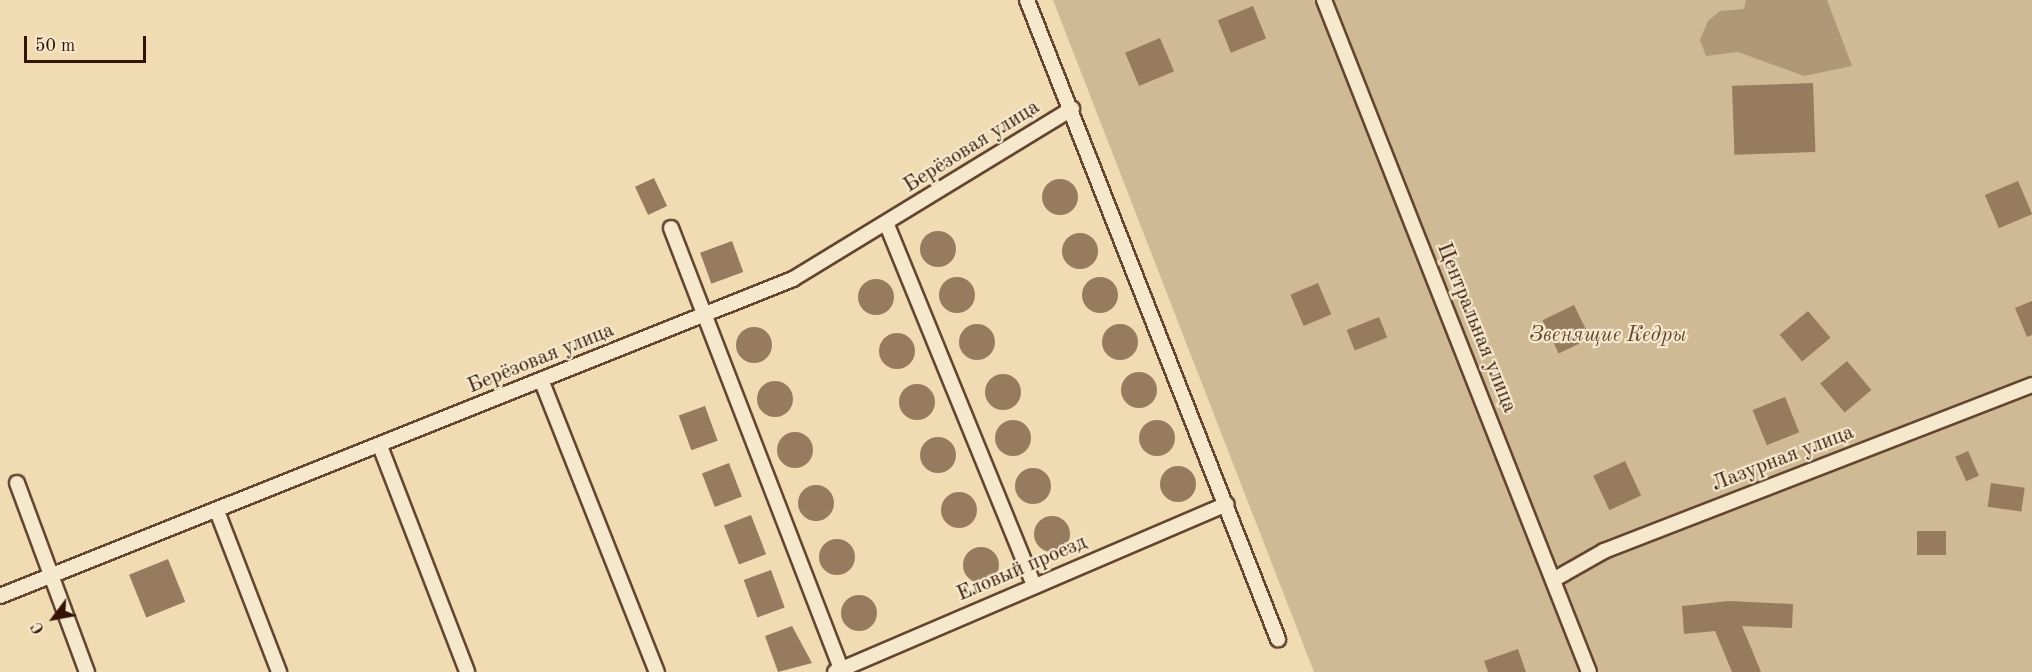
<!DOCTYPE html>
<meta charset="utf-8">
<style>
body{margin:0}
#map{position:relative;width:2032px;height:672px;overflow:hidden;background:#f0dbb2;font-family:"Old Standard TT",serif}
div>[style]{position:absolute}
.green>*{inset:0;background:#d0b995}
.water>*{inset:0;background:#b09777}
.building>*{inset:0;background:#967b5f;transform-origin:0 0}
.round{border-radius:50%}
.roads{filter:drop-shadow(2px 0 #634530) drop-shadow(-2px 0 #634530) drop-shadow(0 2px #634530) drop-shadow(0 -2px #634530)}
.street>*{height:14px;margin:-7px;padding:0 7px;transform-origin:7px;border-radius:7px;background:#f5e8cd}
span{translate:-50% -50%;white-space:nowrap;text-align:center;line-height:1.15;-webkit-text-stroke:4.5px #f5e8cd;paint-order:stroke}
.street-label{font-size:21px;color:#341305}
.park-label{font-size:21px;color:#634530;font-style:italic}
.north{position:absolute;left:24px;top:588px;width:60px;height:60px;-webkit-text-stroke:4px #f5e8cd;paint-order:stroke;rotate:238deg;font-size:16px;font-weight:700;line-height:24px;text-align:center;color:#341305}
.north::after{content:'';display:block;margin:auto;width:21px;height:27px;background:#341305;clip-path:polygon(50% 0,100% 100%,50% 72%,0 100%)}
.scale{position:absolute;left:24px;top:36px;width:122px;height:27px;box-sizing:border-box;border:3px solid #341305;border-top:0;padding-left:8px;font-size:18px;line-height:21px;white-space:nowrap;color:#341305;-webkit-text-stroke:4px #f5e8cd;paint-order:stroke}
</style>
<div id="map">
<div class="green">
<div style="clip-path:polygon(1053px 0,2032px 0,2032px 672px,1314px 672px)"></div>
</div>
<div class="water">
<div style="clip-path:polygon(1746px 0,1827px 0,1852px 66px,1804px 76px,1738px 52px,1706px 56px,1700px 40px,1708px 21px,1720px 11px,1744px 9px)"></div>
</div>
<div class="building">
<div style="left:1253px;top:6px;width:35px;height:38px;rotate:68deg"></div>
<div style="left:1160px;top:38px;width:36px;height:38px;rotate:67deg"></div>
<div style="left:1813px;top:83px;width:69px;height:81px;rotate:88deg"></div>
<div style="left:654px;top:178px;width:31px;height:21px;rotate:65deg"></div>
<div class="round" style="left:1042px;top:179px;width:36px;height:36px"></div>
<div style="left:2018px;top:181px;width:36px;height:36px;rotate:67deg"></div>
<div class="round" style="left:920px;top:231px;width:36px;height:36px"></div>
<div class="round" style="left:1062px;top:233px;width:36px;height:36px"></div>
<div style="left:732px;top:241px;width:33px;height:34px;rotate:70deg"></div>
<div class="round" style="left:1082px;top:277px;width:36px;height:36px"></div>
<div class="round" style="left:939px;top:277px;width:36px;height:36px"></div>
<div class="round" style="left:858px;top:279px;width:36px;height:36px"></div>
<div style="left:1318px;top:283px;width:34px;height:30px;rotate:67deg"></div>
<div style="clip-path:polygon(2032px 301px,2032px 335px,2027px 337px,2015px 308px)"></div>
<div style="left:1574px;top:305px;width:37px;height:35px;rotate:64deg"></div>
<div style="left:1808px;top:311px;width:35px;height:37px;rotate:50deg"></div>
<div style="left:1379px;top:317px;width:22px;height:35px;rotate:68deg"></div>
<div class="round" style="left:1102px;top:324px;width:36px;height:36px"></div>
<div class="round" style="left:959px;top:324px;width:36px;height:36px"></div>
<div class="round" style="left:736px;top:327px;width:36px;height:36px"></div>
<div class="round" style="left:879px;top:333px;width:36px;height:36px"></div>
<div style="left:1847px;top:361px;width:38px;height:35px;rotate:50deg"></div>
<div class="round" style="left:1121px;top:372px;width:36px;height:36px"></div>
<div class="round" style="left:985px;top:374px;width:36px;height:36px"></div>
<div class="round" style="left:757px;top:381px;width:36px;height:36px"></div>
<div class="round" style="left:899px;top:384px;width:36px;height:36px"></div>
<div style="left:1785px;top:397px;width:38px;height:35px;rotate:68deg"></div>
<div style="left:705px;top:406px;width:37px;height:28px;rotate:70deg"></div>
<div class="round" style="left:1139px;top:420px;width:36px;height:36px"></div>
<div class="round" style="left:995px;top:420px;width:36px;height:36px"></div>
<div class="round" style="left:777px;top:432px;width:36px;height:36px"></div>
<div class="round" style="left:920px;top:437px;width:36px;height:36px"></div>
<div style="left:1968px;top:451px;width:27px;height:14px;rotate:66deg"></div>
<div style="left:1625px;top:461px;width:38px;height:35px;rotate:65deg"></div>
<div style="left:729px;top:463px;width:36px;height:29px;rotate:69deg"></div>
<div class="round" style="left:1160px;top:466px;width:36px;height:36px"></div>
<div class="round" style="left:1015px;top:468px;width:36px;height:36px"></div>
<div style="left:1991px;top:483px;width:34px;height:24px;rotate:8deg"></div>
<div class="round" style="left:798px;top:485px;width:36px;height:36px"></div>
<div class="round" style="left:941px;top:492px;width:36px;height:36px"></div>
<div style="left:751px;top:515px;width:42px;height:29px;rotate:69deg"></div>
<div class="round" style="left:1034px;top:516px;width:36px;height:36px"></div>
<div style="left:1946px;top:531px;width:24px;height:29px;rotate:90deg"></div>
<div class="round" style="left:819px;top:539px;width:36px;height:36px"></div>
<div class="round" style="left:963px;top:547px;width:36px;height:36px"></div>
<div style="left:168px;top:559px;width:46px;height:42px;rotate:68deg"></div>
<div style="left:771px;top:570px;width:40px;height:29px;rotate:70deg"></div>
<div class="round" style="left:841px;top:595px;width:36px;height:36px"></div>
<div style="clip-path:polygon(1729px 601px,1793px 604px,1792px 628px,1742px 626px,1761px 672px,1732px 672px,1715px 631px,1684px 634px,1682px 606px)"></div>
<div style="clip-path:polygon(792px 626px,812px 663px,778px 672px,765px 636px)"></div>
<div style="clip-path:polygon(1518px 649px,1526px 672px,1488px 672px,1484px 661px)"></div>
</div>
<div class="roads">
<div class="street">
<div style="left:1027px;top:0;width:687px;rotate:68.56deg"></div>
<div style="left:1324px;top:0;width:722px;rotate:68.48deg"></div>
<div style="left:887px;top:225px;width:390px;rotate:67.8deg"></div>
<div style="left:671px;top:228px;width:476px;rotate:68.9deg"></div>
<div style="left:542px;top:382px;width:312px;rotate:68.4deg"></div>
<div style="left:380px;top:446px;width:242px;rotate:68.9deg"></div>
<div style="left:17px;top:483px;width:202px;rotate:69.7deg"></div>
<div style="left:217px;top:511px;width:173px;rotate:68.9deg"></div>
<div style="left:1553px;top:580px;width:59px;rotate:-29.6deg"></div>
<div style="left:1604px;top:551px;width:459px;rotate:-21.2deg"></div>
<div style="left:0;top:596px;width:854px;rotate:-21.79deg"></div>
<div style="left:793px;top:279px;width:327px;rotate:-31.4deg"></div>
<div style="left:835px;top:672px;width:426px;rotate:-23.2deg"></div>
</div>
</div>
<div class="street-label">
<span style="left:972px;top:147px;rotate:-32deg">Берёзовая улица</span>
<span style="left:1476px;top:328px;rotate:68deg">Центральная улица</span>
<span style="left:541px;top:359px;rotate:-22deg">Берёзовая улица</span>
<span style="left:1783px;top:459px;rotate:-21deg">Лазурная улица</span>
<span style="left:1022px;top:569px;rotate:-23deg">Еловый проезд</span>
</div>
<div class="park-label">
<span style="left:1608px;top:336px">Звенящие Кедры</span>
</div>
<div class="north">С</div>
<div class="scale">50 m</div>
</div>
